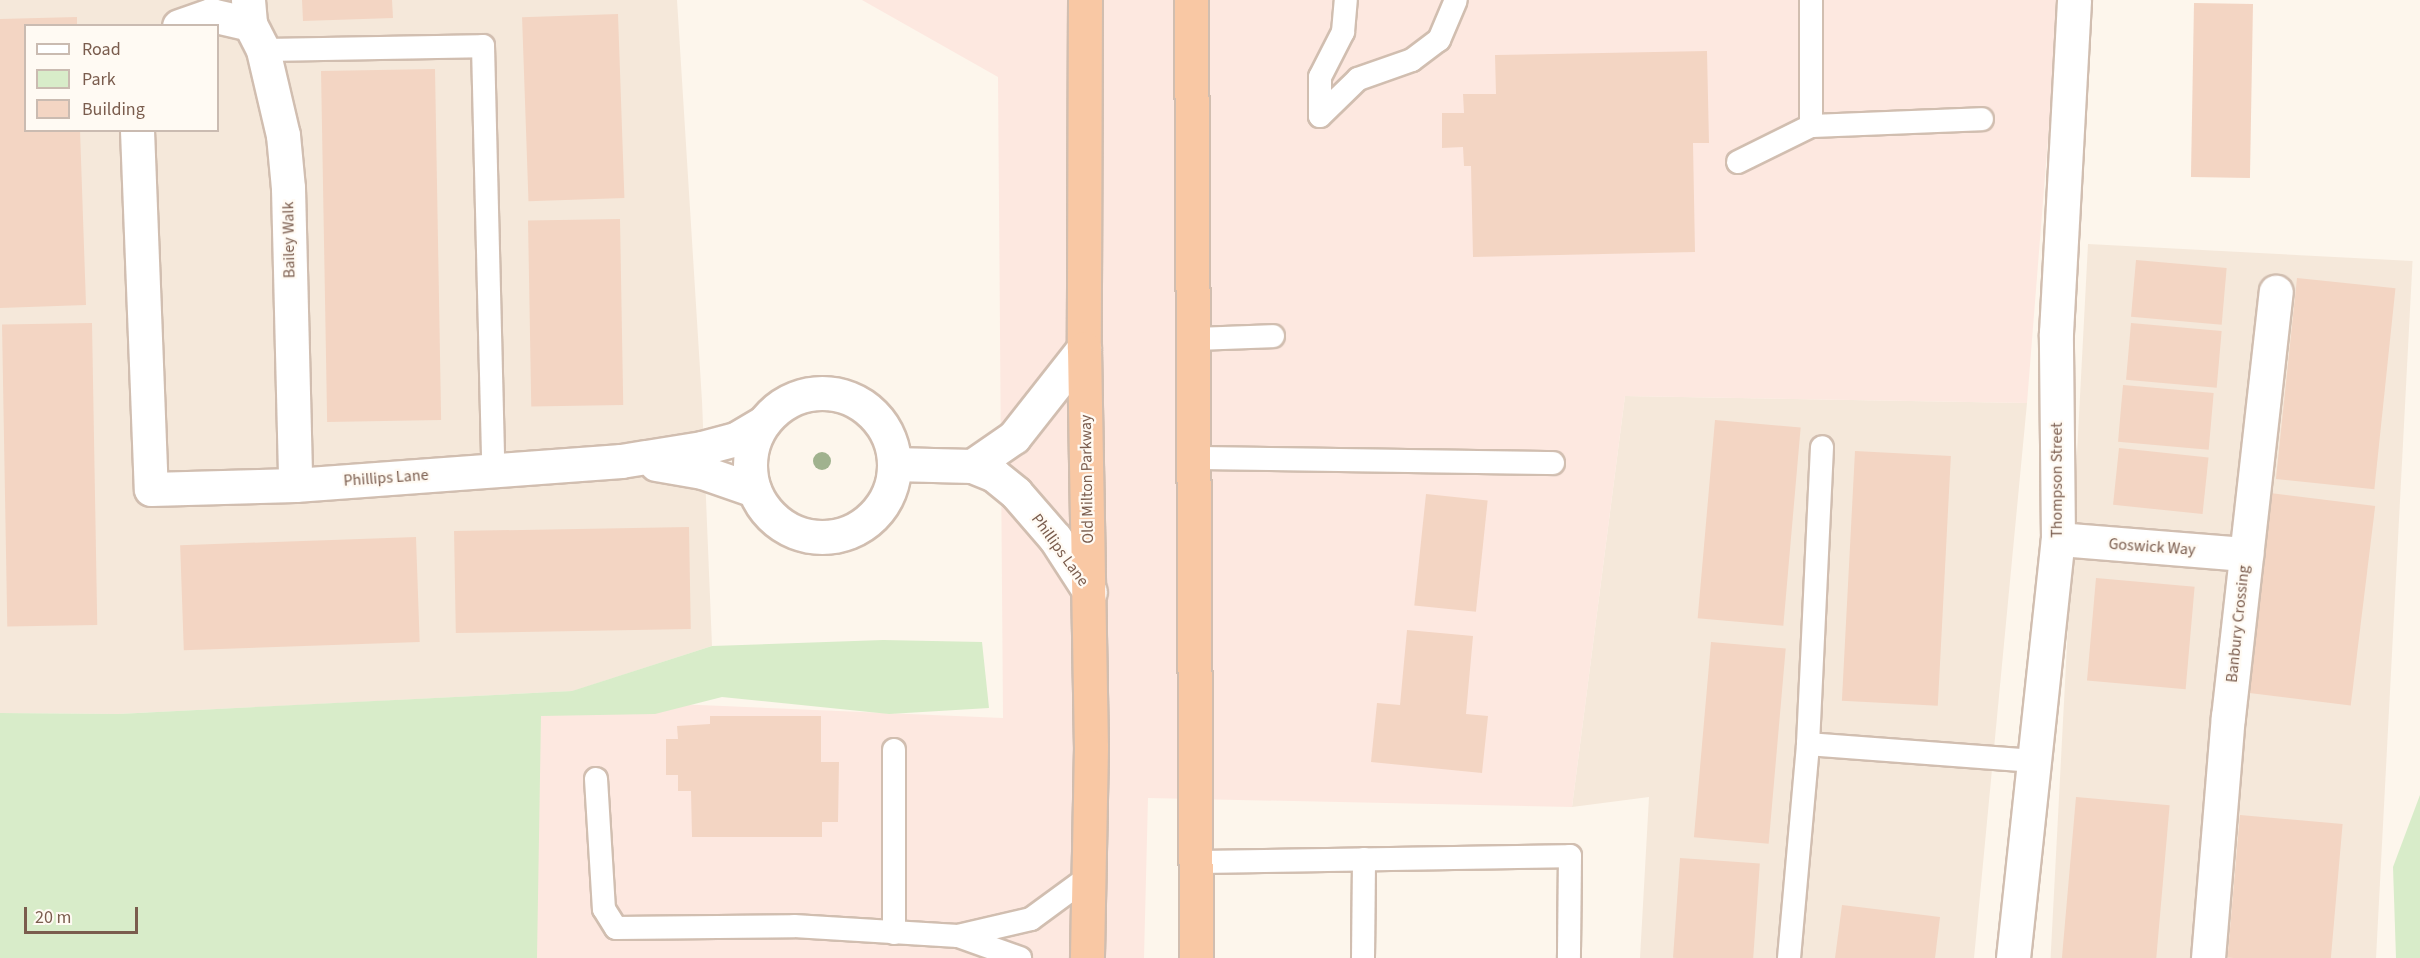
<!DOCTYPE html>
<style>
body{margin:0}
#map{position:relative;width:2420px;height:958px;overflow:hidden;background:#fdf6ec;font-family:"Source Sans 3",sans-serif}
div>[style]{position:absolute}
.residential>*{inset:0;background:#f5e8da;transform-origin:0 0}
.commercial>*{inset:0;background:#fde8e0}
.green>*{inset:0;background:#d8ecc9}
.building>*{inset:0;background:#f3d5c3;transform-origin:0 0}
.roads{filter:drop-shadow(2px 0 #d1beb0) drop-shadow(-2px 0 #d1beb0) drop-shadow(0 2px #d1beb0) drop-shadow(0 -2px #d1beb0)}
.service>*{height:22px;margin:-11px;padding:0 11px;transform-origin:11px;border-radius:11px;background:#fff}
.minor>*{height:33px;margin:-16.5px;padding:0 16.5px;transform-origin:16.5px;border-radius:16.5px;background:#fff}
.minor>.ring{margin:-16.5px;padding:0;box-sizing:content-box;background:none;border:33px solid #fff;border-radius:50%}
.trunk>*{height:33px;margin:-16.5px;padding:0 16.5px;transform-origin:16.5px;border-radius:16.5px;background:#f9c8a4}
.trees>*{width:18px;height:18px;margin:-9px;border-radius:50%;background:#a0b28e}
span{translate:-50% -50%;white-space:nowrap;text-align:center;line-height:1.15;-webkit-text-stroke:4.5px #fffaf3;paint-order:stroke}
.street-label{font-size:16px;color:#7a5c4d}
.legend{position:absolute;left:24px;top:24px;width:195px;height:108px;box-sizing:border-box;background:#fffaf3;border:2px solid #cabbb1;margin:0;padding:8px 10px;list-style:none;font-size:18px;color:#7a5c4d}
.legend li{display:flex;align-items:center;gap:12px;height:30px}
.legend b{width:30px;border:2px solid #cabbb1}
.scale{position:absolute;left:24px;top:907px;width:114px;height:27px;box-sizing:border-box;border:3px solid #7a5c4d;border-top:0;padding-left:8px;font-size:18px;line-height:21px;white-space:nowrap;color:#7a5c4d;-webkit-text-stroke:4px #fffaf3;paint-order:stroke}
</style>
<div id="map">
<div class="residential">
<div style="clip-path:polygon(evenodd,0 0,677px 0,702px 401px,712px 646px,573px 691px,118px 714px,0 713px,0 0,26px 26px,218px 26px,218px 130px,26px 130px,26px 26px)"></div>
<div style="left:2088px;top:244px;width:325px;height:717px;rotate:3deg"></div>
<div style="clip-path:polygon(1625px 396px,2027px 403px,1974px 958px,1640px 958px,1649px 797px,1572px 807px)"></div>
</div>
<div class="commercial">
<div style="clip-path:polygon(862px 0,2059px 0,2027px 403px,1625px 396px,1572px 807px,1148px 798px,1144px 958px,524px 958px,534px 698px,1003px 718px,998px 77px)"></div>
</div>
<div class="green">
<div style="clip-path:polygon(883px 640px,982px 642px,989px 708px,889px 714px,722px 697px,655px 714px,541px 716px,537px 958px,0 958px,0 713px,118px 714px,572px 691px,712px 646px)"></div>
<div style="clip-path:polygon(2420px 795px,2420px 958px,2396px 958px,2393px 867px)"></div>
</div>
<div class="building">
<div style="clip-path:polygon(302px 0,392px 0,393px 18px,303px 21px)"></div>
<div style="left:2194px;top:3px;width:59px;height:174px;rotate:1deg"></div>
<div style="left:618px;top:14px;width:184px;height:96px;rotate:88deg"></div>
<div style="clip-path:polygon(77px 17px,77px 26px,26px 26px,26px 130px,80px 130px,86px 305px,0 308px,0 19px)"></div>
<div style="clip-path:polygon(1707px 51px,1709px 143px,1693px 143px,1695px 252px,1473px 257px,1471px 166px,1464px 166px,1463px 147px,1442px 148px,1442px 113px,1464px 113px,1463px 94px,1496px 94px,1495px 55px)"></div>
<div style="left:435px;top:69px;width:351px;height:114px;rotate:89deg"></div>
<div style="left:620px;top:219px;width:186px;height:92px;rotate:89deg"></div>
<div style="left:2136px;top:260px;width:91px;height:57px;rotate:5deg"></div>
<div style="left:2297px;top:278px;width:99px;height:202px;rotate:6deg"></div>
<div style="left:92px;top:323px;width:302px;height:90px;rotate:89deg"></div>
<div style="left:2131px;top:323px;width:91px;height:57px;rotate:5deg"></div>
<div style="left:2123px;top:385px;width:91px;height:57px;rotate:5deg"></div>
<div style="left:1715px;top:420px;width:86px;height:199px;rotate:5deg"></div>
<div style="left:2119px;top:448px;width:90px;height:57px;rotate:6deg"></div>
<div style="left:1855px;top:451px;width:96px;height:250px;rotate:3deg"></div>
<div style="left:2270px;top:493px;width:106px;height:201px;rotate:7deg"></div>
<div style="left:1426px;top:494px;width:62px;height:112px;rotate:6deg"></div>
<div style="left:689px;top:527px;width:102px;height:235px;rotate:89deg"></div>
<div style="left:416px;top:537px;width:105px;height:236px;rotate:88deg"></div>
<div style="left:2096px;top:578px;width:99px;height:103px;rotate:5deg"></div>
<div style="clip-path:polygon(1407px 630px,1473px 636px,1466px 714px,1488px 716px,1482px 773px,1371px 762px,1377px 703px,1400px 705px)"></div>
<div style="left:1711px;top:642px;width:75px;height:196px;rotate:5deg"></div>
<div style="clip-path:polygon(710px 716px,821px 716px,821px 762px,839px 762px,838px 822px,822px 822px,822px 837px,692px 837px,691px 791px,678px 791px,678px 775px,666px 775px,666px 739px,678px 739px,677px 726px,710px 724px)"></div>
<div style="left:2076px;top:797px;width:94px;height:162px;rotate:5deg"></div>
<div style="left:2240px;top:815px;width:103px;height:143px;rotate:5deg"></div>
<div style="left:1680px;top:858px;width:80px;height:100px;rotate:4deg"></div>
<div style="clip-path:polygon(1842px 905px,1940px 917px,1935px 958px,1835px 958px)"></div>
</div>
<div class="roads">
<div class="service">
<div style="left:263px;top:50px;width:220px;rotate:-1deg"></div>
<div style="left:483px;top:46px;width:424px;rotate:88.6deg"></div>
<div style="left:1320px;top:116px;width:53px;rotate:-44.2deg"></div>
<div style="left:1358px;top:79px;width:57px;rotate:-19.4deg"></div>
<div style="left:1412px;top:60px;width:34px;rotate:-37deg"></div>
<div style="left:1439px;top:40px;width:43px;rotate:-67deg"></div>
<div style="left:1320px;top:116px;width:39px;rotate:-90deg"></div>
<div style="left:1320px;top:77px;width:51px;rotate:-62.9deg"></div>
<div style="left:1343px;top:32px;width:32px;rotate:-85deg"></div>
<div style="left:1811px;top:126px;width:126px;rotate:-90deg"></div>
<div style="left:1738px;top:162px;width:81px;rotate:-26.3deg"></div>
<div style="left:1811px;top:126px;width:171px;rotate:-2.3deg"></div>
<div style="left:1193px;top:339px;width:80px;rotate:-2.1deg"></div>
<div style="left:1194px;top:458px;width:359px;rotate:0.8deg"></div>
<div style="left:1808px;top:744px;width:226px;rotate:4.3deg"></div>
<div style="left:596px;top:779px;width:130px;rotate:86.5deg"></div>
<div style="left:604px;top:909px;width:22px;rotate:58deg"></div>
<div style="left:616px;top:928px;width:178px;rotate:-0.6deg"></div>
<div style="left:794px;top:926px;width:164px;rotate:3.5deg"></div>
<div style="left:958px;top:936px;width:75px;rotate:-13.1deg"></div>
<div style="left:1031px;top:919px;width:69px;rotate:-36.2deg"></div>
<div style="left:1196px;top:862px;width:374px;rotate:-0.9deg"></div>
<div style="left:1570px;top:856px;width:102px;rotate:90.6deg"></div>
<div style="left:894px;top:933px;width:183px;rotate:-90deg"></div>
<div style="left:958px;top:936px;width:66px;rotate:19.5deg"></div>
<div style="left:1363px;top:958px;width:99px;rotate:-89.4deg"></div>
<div style="left:1789px;top:958px;width:215px;rotate:-84.9deg"></div>
<div style="left:1808px;top:744px;width:297px;rotate:-87.3deg"></div>
</div>
<div class="minor">
<div style="left:248px;top:0;width:24px;rotate:85deg"></div>
<div style="left:250px;top:24px;width:29px;rotate:63deg"></div>
<div style="left:263px;top:50px;width:87px;rotate:76.8deg"></div>
<div style="left:283px;top:135px;width:53px;rotate:84.6deg"></div>
<div style="left:288px;top:188px;width:297px;rotate:88.6deg"></div>
<div style="left:179px;top:26px;width:34px;rotate:-19deg"></div>
<div style="left:211px;top:15px;width:40px;rotate:13deg"></div>
<div style="left:137px;top:130px;width:359px;rotate:87.8deg"></div>
<div style="left:151px;top:489px;width:144px;rotate:-1.6deg"></div>
<div style="left:295px;top:485px;width:327px;rotate:-4.2deg"></div>
<div style="left:621px;top:461px;width:82px;rotate:-9.1deg"></div>
<div style="left:702px;top:448px;width:35px;rotate:-15deg"></div>
<div style="left:736px;top:439px;width:31px;rotate:-31deg"></div>
<div class="ring" style="left:750px;top:393px;width:111px;height:111px"></div>
<div style="left:656px;top:464px;width:47px;rotate:9.9deg"></div>
<div style="left:702px;top:472px;width:55px;rotate:19.1deg"></div>
<div style="left:894px;top:464px;width:78px;rotate:1.5deg"></div>
<div style="left:972px;top:466px;width:24px;rotate:22deg"></div>
<div style="left:994px;top:475px;width:28px;rotate:39deg"></div>
<div style="left:1016px;top:493px;width:60px;rotate:49.1deg"></div>
<div style="left:1055px;top:538px;width:64px;rotate:57.1deg"></div>
<div style="left:972px;top:466px;width:51px;rotate:-34.6deg"></div>
<div style="left:1014px;top:437px;width:113px;rotate:-51.8deg"></div>
<div style="left:2058px;top:539px;width:189px;rotate:4.6deg"></div>
<div style="left:2013px;top:958px;width:421px;rotate:-83.9deg"></div>
<div style="left:2058px;top:539px;width:206px;rotate:-90.6deg"></div>
<div style="left:2056px;top:333px;width:333px;rotate:-86.9deg"></div>
<div style="left:2208px;top:958px;width:242px;rotate:-85.3deg"></div>
<div style="left:2228px;top:717px;width:428px;rotate:-83.6deg"></div>
</div>
<div class="trunk">
<div style="left:1085px;top:0;width:348px;rotate:90.2deg"></div>
<div style="left:1084px;top:348px;width:399px;rotate:89deg"></div>
<div style="left:1091px;top:747px;width:211px;rotate:91.1deg"></div>
<div style="left:1191px;top:0;width:958px;rotate:89.7deg"></div>
</div>
</div>
<div class="trees">
<div style="left:822px;top:461px"></div>
</div>
<div class="street-label">
<span style="left:289px;top:240px;rotate:-91deg">Bailey Walk</span>
<span style="left:386px;top:478px;rotate:-4deg">Phillips Lane</span>
<span style="left:1087px;top:479px;rotate:-91deg">Old Milton Parkway</span>
<span style="left:2057px;top:480px;rotate:-90deg">Thompson Street</span>
<span style="left:2152px;top:547px;rotate:4deg">Goswick Way</span>
<span style="left:1060px;top:550px;rotate:54deg">Phillips Lane</span>
<span style="left:2238px;top:624px;rotate:-84deg">Banbury Crossing</span>
</div>
<ul class="legend">
<li><b style="height:8px;background:#fff"></b>Road</li>
<li><b style="height:16px;background:#d8ecc9"></b>Park</li>
<li><b style="height:16px;background:#f3d5c3"></b>Building</li>
</ul>
<div class="scale">20 m</div>
</div>
